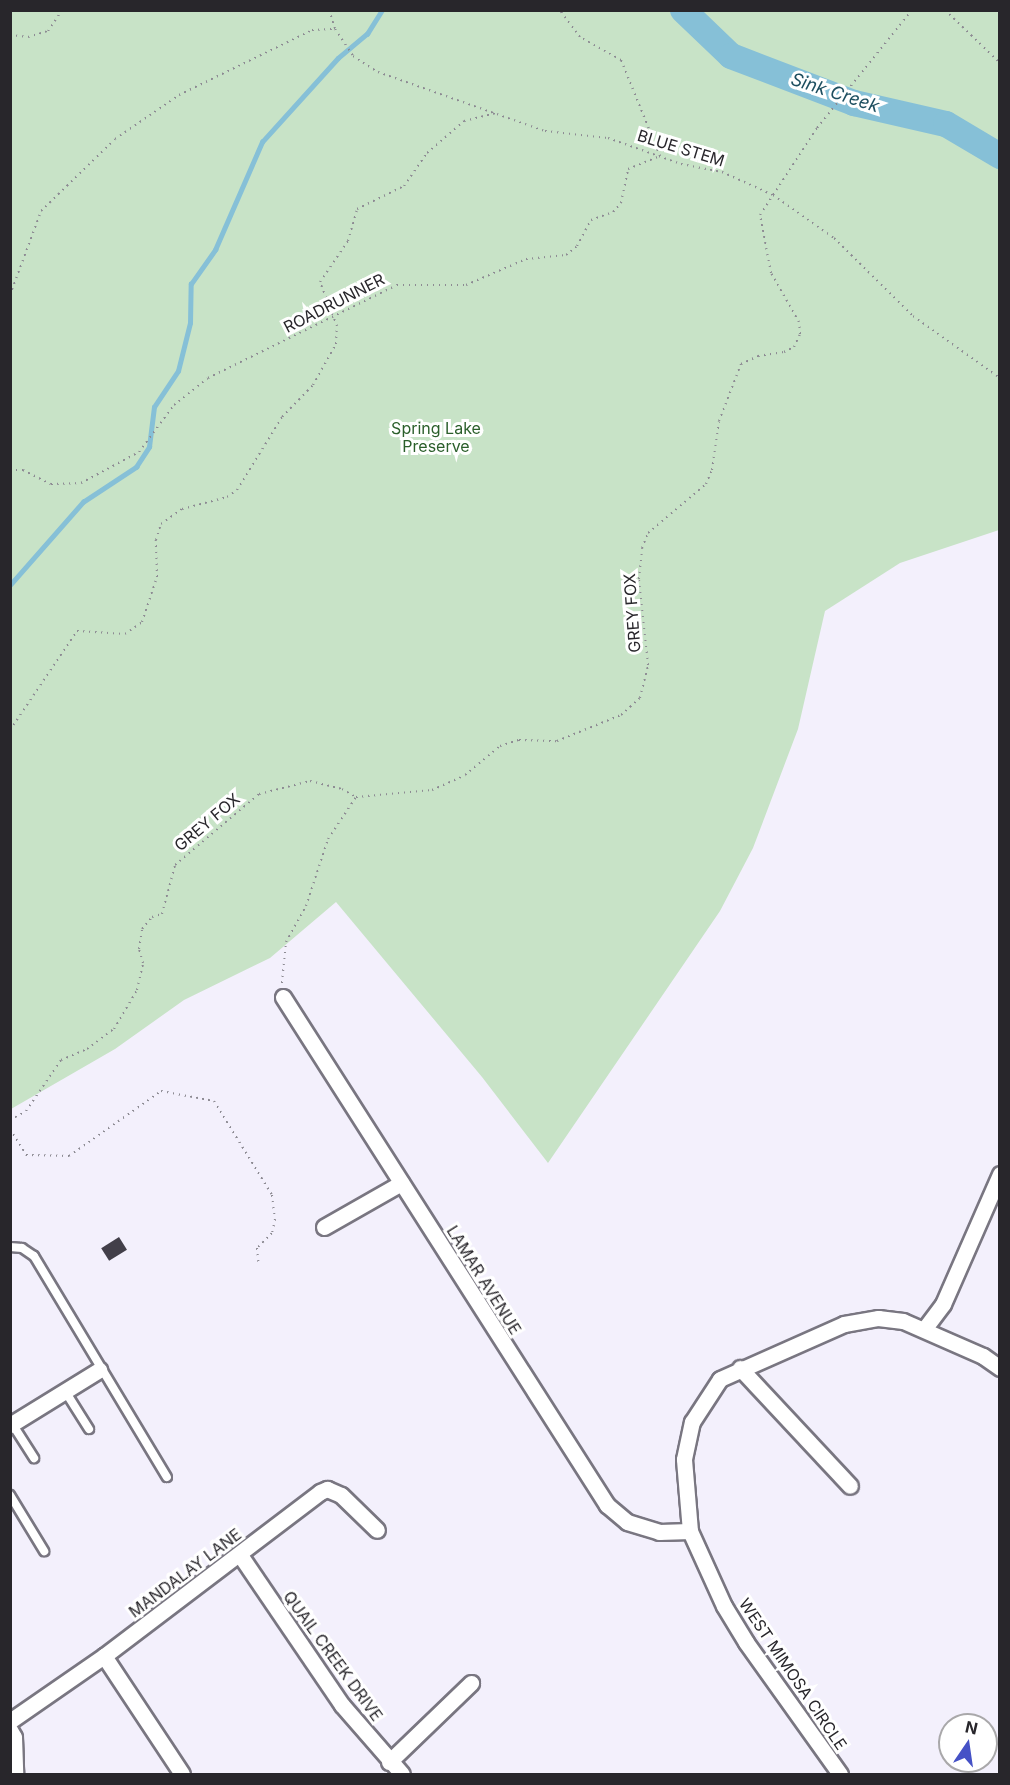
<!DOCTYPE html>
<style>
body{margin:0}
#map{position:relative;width:1010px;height:1785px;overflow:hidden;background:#f3f0fc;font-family:Inter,sans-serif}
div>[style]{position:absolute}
.green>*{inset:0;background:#c8e3c7}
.stream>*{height:4.5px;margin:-2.25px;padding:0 2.25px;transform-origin:2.25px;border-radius:2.25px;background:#86c0d7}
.river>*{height:26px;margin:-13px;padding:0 13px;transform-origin:13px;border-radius:13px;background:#86c0d7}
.building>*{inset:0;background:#423f49;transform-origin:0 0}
.path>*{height:2px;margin-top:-1px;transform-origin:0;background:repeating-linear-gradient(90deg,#8d8b93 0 1.5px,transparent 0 6px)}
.roads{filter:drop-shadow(2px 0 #797681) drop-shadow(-2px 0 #797681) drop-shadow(0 2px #797681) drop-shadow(0 -2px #797681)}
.lane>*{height:8px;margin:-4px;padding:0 4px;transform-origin:4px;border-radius:4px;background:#fff}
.street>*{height:15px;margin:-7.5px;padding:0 7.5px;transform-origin:7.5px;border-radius:7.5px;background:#fff}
span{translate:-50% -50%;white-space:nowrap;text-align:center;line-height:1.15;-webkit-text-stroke:6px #fff;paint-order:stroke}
.street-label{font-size:16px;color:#28262b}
.park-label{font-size:16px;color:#2b5f2b}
.water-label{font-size:18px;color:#1e4f60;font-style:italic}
.frame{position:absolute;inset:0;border:12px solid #28262b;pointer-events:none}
.north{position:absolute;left:938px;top:1713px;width:60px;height:60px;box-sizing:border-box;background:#fff;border:2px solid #a9a8aa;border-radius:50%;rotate:13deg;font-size:16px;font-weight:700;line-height:24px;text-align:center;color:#28262b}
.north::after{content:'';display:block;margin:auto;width:21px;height:27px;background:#4551c6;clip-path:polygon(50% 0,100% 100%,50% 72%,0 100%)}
</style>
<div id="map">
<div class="green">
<div style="clip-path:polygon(991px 10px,1000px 13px,999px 530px,900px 563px,825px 611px,798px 729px,753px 848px,720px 911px,548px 1163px,482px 1077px,336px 902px,270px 958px,184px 1000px,115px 1049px,11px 1109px,11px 11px)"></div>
</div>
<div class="stream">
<div style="left:10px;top:585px;width:111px;rotate:-48.7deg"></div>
<div style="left:83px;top:502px;width:64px;rotate:-33.4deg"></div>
<div style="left:136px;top:467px;width:24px;rotate:-57deg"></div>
<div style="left:149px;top:447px;width:40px;rotate:-82.9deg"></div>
<div style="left:154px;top:407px;width:43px;rotate:-56.3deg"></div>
<div style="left:178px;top:371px;width:49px;rotate:-76deg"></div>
<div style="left:190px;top:323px;width:39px;rotate:-89deg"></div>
<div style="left:191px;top:284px;width:42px;rotate:-54.8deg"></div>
<div style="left:215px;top:250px;width:118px;rotate:-66.5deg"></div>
<div style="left:262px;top:142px;width:113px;rotate:-47.9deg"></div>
<div style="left:338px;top:58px;width:38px;rotate:-40deg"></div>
<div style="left:367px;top:34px;width:28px;rotate:-58deg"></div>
</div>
<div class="river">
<div style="left:683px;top:10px;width:66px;rotate:43.8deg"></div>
<div style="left:731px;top:56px;width:132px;rotate:20.9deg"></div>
<div style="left:854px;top:103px;width:94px;rotate:12.9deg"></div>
<div style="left:946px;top:124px;width:63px;rotate:30.7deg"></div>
</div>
<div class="building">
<div style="left:119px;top:1237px;width:15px;height:21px;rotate:58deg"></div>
</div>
<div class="path">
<div style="left:329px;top:10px;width:20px;rotate:72deg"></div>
<div style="left:335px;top:29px;width:32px;rotate:56deg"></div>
<div style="left:353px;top:56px;width:30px;rotate:33deg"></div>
<div style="left:378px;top:72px;width:177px;rotate:19.5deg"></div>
<div style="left:545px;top:131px;width:63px;rotate:6.3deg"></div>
<div style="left:608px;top:138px;width:77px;rotate:19.6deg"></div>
<div style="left:681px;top:164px;width:42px;rotate:11deg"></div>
<div style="left:722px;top:172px;width:56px;rotate:24.3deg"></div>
<div style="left:773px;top:195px;width:75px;rotate:35.2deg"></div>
<div style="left:834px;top:238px;width:111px;rotate:44.6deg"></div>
<div style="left:913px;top:316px;width:107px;rotate:35.5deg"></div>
<div style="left:945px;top:10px;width:76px;rotate:43.9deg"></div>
<div style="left:10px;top:35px;width:18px;rotate:6deg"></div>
<div style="left:28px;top:37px;width:21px;rotate:-17deg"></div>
<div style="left:48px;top:31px;width:25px;rotate:-56deg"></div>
<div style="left:10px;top:295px;width:90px;rotate:-69.7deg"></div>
<div style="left:41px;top:211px;width:103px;rotate:-44.2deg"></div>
<div style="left:115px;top:139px;width:78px;rotate:-34.5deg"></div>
<div style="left:179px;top:95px;width:148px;rotate:-26deg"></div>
<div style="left:312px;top:30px;width:22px;rotate:-3deg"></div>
<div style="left:10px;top:470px;width:13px"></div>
<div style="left:23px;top:470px;width:31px;rotate:27deg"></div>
<div style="left:51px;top:484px;width:30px;rotate:-2deg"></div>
<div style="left:81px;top:483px;width:66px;rotate:-28.1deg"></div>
<div style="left:139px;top:452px;width:59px;rotate:-53.3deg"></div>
<div style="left:174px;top:405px;width:43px;rotate:-38.5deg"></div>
<div style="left:208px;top:378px;width:211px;rotate:-26.2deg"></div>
<div style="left:397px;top:285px;width:69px"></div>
<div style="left:466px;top:285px;width:65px;rotate:-23.4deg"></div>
<div style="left:526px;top:259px;width:40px;rotate:-5.7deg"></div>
<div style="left:566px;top:255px;width:14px;rotate:-39deg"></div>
<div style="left:577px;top:246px;width:30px;rotate:-62deg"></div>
<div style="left:591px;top:220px;width:23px;rotate:-20deg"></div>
<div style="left:613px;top:212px;width:12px;rotate:-48deg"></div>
<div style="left:621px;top:203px;width:35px;rotate:-78deg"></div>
<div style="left:628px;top:169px;width:35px;rotate:-22deg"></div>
<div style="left:660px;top:156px;width:104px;rotate:-112.1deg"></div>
<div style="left:621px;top:60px;width:47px;rotate:-150.7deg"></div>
<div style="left:580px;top:37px;width:34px;rotate:-127deg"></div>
<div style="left:10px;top:730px;width:120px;rotate:-55.9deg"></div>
<div style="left:77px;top:631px;width:48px;rotate:3.6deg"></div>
<div style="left:125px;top:634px;width:21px;rotate:-35deg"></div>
<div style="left:142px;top:622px;width:47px;rotate:-71.6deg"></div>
<div style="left:157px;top:577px;width:37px;rotate:-92deg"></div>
<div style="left:156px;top:540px;width:17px;rotate:-73deg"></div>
<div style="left:161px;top:524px;width:26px;rotate:-36deg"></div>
<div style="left:182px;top:509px;width:47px;rotate:-14.9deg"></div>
<div style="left:227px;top:497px;width:12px;rotate:-35deg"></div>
<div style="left:237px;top:490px;width:86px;rotate:-58.3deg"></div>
<div style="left:282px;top:417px;width:45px;rotate:-45.9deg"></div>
<div style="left:313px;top:385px;width:47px;rotate:-60.7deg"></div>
<div style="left:336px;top:344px;width:18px;rotate:-87deg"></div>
<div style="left:337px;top:326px;width:47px;rotate:-111.1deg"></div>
<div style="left:320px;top:282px;width:50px;rotate:-55.7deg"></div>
<div style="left:348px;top:241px;width:33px;rotate:-74deg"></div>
<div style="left:357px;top:209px;width:52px;rotate:-26.1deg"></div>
<div style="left:404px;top:186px;width:40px;rotate:-55.1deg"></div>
<div style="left:427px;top:153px;width:49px;rotate:-40.9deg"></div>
<div style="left:464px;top:121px;width:34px;rotate:-14deg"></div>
<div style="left:282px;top:983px;width:41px;rotate:-84.4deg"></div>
<div style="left:286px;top:942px;width:41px;rotate:-60.9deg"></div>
<div style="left:306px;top:906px;width:71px;rotate:-71.8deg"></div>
<div style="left:328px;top:839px;width:50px;rotate:-56.3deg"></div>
<div style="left:10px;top:1120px;width:18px;rotate:-29deg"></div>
<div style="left:26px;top:1111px;width:62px;rotate:-55.5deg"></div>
<div style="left:61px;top:1060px;width:28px;rotate:-23deg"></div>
<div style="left:87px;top:1049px;width:34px;rotate:-37deg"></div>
<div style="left:114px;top:1029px;width:45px;rotate:-59.5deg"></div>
<div style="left:137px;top:990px;width:28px;rotate:-77deg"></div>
<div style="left:143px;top:963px;width:15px;rotate:-106deg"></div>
<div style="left:139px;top:949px;width:20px;rotate:-81deg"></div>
<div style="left:142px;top:929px;width:16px;rotate:-50deg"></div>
<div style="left:152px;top:917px;width:10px;rotate:-17deg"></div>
<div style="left:162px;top:914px;width:51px;rotate:-75.1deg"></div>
<div style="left:175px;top:865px;width:110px;rotate:-40.2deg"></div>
<div style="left:259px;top:794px;width:53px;rotate:-14.3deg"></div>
<div style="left:310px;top:781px;width:33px;rotate:14deg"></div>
<div style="left:342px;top:789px;width:16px;rotate:30deg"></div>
<div style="left:356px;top:797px;width:76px;rotate:-5.3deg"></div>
<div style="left:432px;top:790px;width:36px;rotate:-24deg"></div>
<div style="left:465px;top:775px;width:45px;rotate:-39.6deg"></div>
<div style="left:500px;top:746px;width:20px;rotate:-18deg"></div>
<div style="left:519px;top:740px;width:38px;rotate:2deg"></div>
<div style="left:557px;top:741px;width:69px;rotate:-22.1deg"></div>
<div style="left:621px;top:715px;width:25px;rotate:-42deg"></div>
<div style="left:640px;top:698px;width:34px;rotate:-76deg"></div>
<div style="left:648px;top:665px;width:86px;rotate:-96deg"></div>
<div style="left:639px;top:579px;width:31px;rotate:-84deg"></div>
<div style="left:642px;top:548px;width:16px;rotate:-68deg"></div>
<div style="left:648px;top:533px;width:76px;rotate:-40.2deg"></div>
<div style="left:706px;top:484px;width:15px;rotate:-67deg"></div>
<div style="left:712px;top:470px;width:49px;rotate:-81.9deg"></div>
<div style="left:719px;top:421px;width:61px;rotate:-68.9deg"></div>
<div style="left:741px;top:364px;width:19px;rotate:-25deg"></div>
<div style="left:758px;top:356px;width:26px;rotate:-9deg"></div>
<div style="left:784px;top:352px;width:11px;rotate:-27deg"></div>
<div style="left:794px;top:347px;width:14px;rotate:-65deg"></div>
<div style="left:800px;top:334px;width:12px;rotate:-95deg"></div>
<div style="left:799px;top:322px;width:56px;rotate:-119.7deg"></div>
<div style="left:771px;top:273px;width:59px;rotate:-100.7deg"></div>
<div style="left:760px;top:215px;width:104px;rotate:-56.8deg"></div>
<div style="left:817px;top:128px;width:151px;rotate:-51.2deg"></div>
<div style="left:10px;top:1129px;width:31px;rotate:58deg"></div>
<div style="left:26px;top:1155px;width:43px;rotate:1.3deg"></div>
<div style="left:69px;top:1156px;width:113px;rotate:-35.2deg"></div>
<div style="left:161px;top:1091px;width:54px;rotate:10.7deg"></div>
<div style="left:214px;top:1101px;width:110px;rotate:58.3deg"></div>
<div style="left:272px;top:1195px;width:24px;rotate:83deg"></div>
<div style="left:275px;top:1219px;width:14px;rotate:102deg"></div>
<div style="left:272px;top:1233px;width:21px;rotate:135deg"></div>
<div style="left:257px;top:1248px;width:18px;rotate:84deg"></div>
</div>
<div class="roads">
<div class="lane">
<div style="left:10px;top:1247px;width:12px;rotate:5deg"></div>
<div style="left:22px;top:1248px;width:14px;rotate:34deg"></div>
<div style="left:34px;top:1256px;width:258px;rotate:59deg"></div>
<div style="left:65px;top:1391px;width:45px;rotate:57.7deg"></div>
<div style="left:11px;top:1422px;width:43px;rotate:57.4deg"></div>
<div style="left:10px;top:1495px;width:66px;rotate:58.7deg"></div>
</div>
<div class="street">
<div style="left:283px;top:997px;width:603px;rotate:57.47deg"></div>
<div style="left:607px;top:1505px;width:26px;rotate:40deg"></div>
<div style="left:627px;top:1522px;width:34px;rotate:17deg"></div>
<div style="left:659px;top:1532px;width:31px;rotate:-2deg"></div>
<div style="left:324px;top:1227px;width:89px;rotate:-29.7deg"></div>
<div style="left:925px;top:1328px;width:30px;rotate:-53deg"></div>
<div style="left:943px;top:1304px;width:142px;rotate:-66.3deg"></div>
<div style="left:740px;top:1368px;width:161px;rotate:47deg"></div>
<div style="left:10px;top:1425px;width:105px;rotate:-31.7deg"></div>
<div style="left:240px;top:1555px;width:181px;rotate:55.8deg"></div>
<div style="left:342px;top:1705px;width:91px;rotate:49deg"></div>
<div style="left:104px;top:1656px;width:141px;rotate:56.5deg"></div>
<div style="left:10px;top:1721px;width:114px;rotate:-34.7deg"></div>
<div style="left:104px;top:1656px;width:271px;rotate:-37.2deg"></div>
<div style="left:320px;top:1492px;width:8px;rotate:-23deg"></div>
<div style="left:327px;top:1489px;width:15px;rotate:23deg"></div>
<div style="left:341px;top:1495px;width:50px;rotate:44.2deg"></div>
<div style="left:10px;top:1730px;width:8px;rotate:60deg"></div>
<div style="left:14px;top:1737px;width:37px;rotate:88deg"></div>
<div style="left:389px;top:1762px;width:114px;rotate:-43.9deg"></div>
<div style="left:840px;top:1774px;width:162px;rotate:-125.5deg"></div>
<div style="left:746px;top:1642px;width:42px;rotate:-121.4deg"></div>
<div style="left:724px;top:1606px;width:82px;rotate:-114.4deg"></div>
<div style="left:690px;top:1531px;width:72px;rotate:-94.8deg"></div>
<div style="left:684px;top:1459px;width:38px;rotate:-78deg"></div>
<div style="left:692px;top:1422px;width:51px;rotate:-56.9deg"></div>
<div style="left:720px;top:1379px;width:136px;rotate:-23.9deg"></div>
<div style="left:844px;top:1324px;width:35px;rotate:-10deg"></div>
<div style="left:878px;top:1318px;width:25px;rotate:7deg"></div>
<div style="left:903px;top:1321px;width:87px;rotate:23.6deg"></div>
<div style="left:983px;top:1356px;width:21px;rotate:35deg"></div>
</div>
</div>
<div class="street-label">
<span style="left:681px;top:148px;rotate:17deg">BLUE STEM</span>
<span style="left:334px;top:303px;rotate:-27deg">ROADRUNNER</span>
<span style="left:632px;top:613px;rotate:-94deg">GREY FOX</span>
<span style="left:207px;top:822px;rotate:-40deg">GREY FOX</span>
<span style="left:484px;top:1280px;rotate:58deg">LAMAR AVENUE</span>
<span style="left:185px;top:1573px;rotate:-37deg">MANDALAY LANE</span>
<span style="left:333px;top:1656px;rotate:54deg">QUAIL CREEK DRIVE</span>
<span style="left:793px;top:1674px;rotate:56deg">WEST MIMOSA CIRCLE</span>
</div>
<div class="park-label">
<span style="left:436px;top:437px">Spring Lake<br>Preserve</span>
</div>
<div class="water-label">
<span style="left:835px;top:93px;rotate:18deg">Sink Creek</span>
</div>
<div class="frame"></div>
<div class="north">N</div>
</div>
